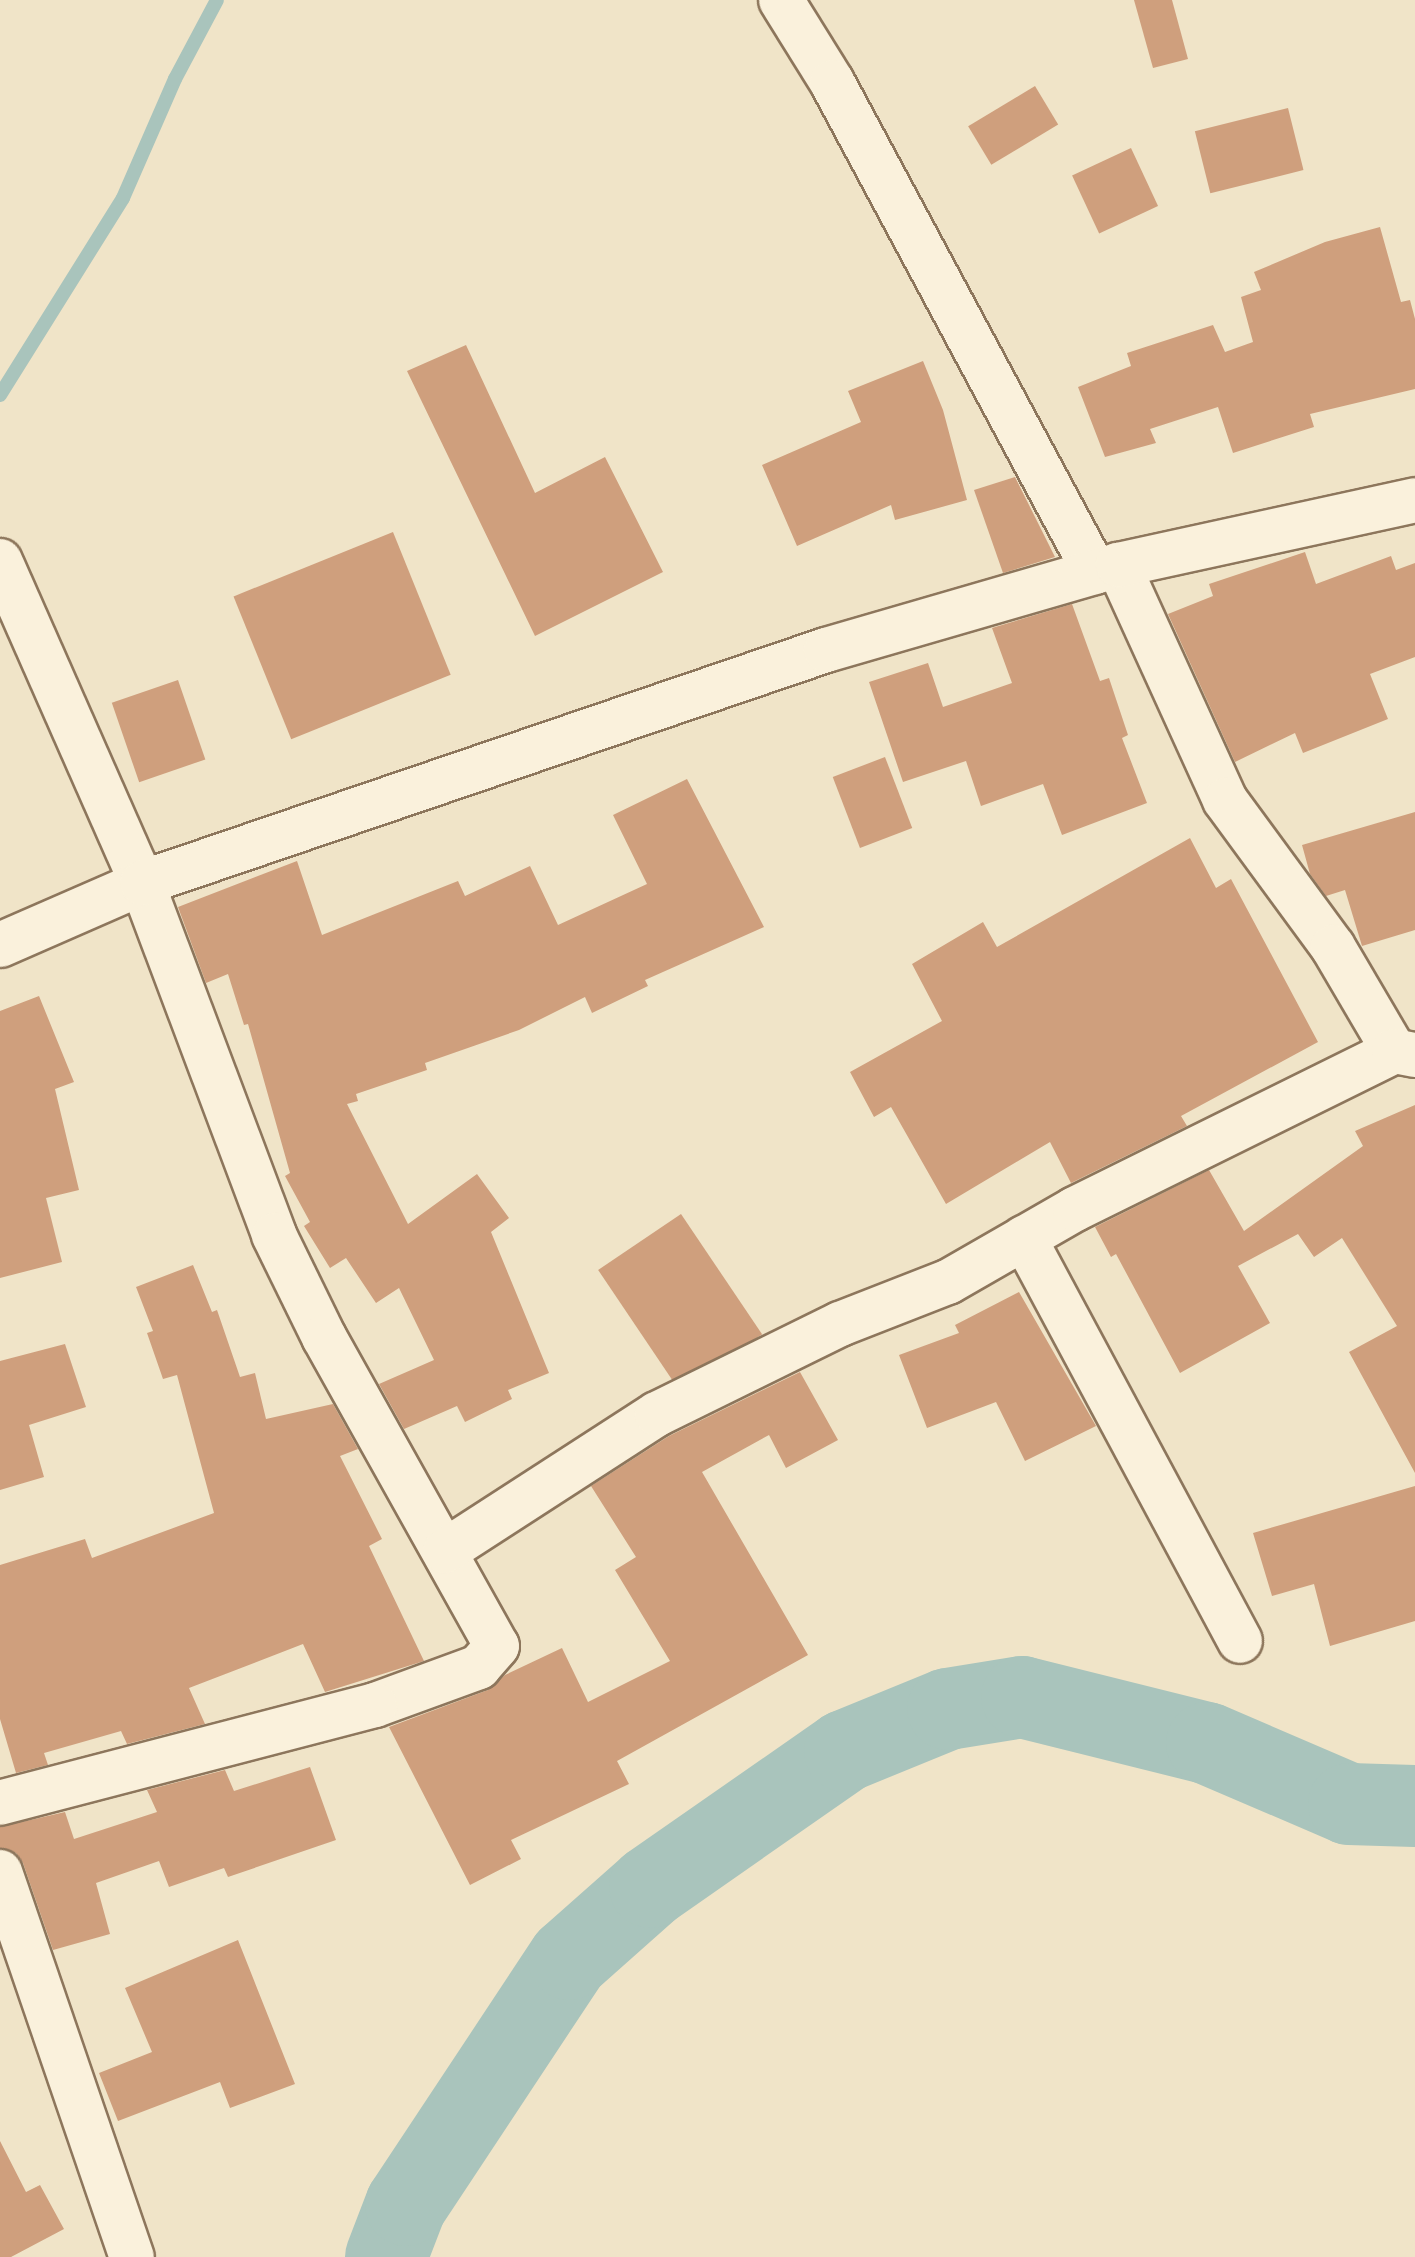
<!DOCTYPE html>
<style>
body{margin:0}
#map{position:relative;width:1415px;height:2257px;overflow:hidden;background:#f0e4c8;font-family:Merriweather,serif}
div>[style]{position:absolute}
.stream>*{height:14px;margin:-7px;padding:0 7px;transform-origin:7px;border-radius:7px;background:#a9c4bc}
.river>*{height:82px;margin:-41px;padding:0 41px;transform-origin:41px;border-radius:41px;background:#a9c4bc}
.building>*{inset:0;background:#cf9f7d;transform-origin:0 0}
.roads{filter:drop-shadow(2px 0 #8d765c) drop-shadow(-2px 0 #8d765c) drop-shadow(0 2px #8d765c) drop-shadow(0 -2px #8d765c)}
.street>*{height:44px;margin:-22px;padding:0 22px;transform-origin:22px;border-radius:22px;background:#faf1dc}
span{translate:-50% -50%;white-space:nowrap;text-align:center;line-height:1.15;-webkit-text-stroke:6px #f7eed8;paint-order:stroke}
</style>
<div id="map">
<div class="stream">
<div style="left:0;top:395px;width:232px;rotate:-58deg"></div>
<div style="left:123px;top:198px;width:130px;rotate:-66.4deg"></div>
<div style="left:175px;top:79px;width:89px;rotate:-62deg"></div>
</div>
<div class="river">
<div style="left:386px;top:2257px;width:56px;rotate:-69deg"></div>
<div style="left:406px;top:2205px;width:295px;rotate:-56.5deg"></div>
<div style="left:569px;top:1959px;width:108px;rotate:-41.6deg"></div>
<div style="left:650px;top:1887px;width:238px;rotate:-34.9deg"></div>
<div style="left:845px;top:1751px;width:111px;rotate:-22.2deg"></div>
<div style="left:948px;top:1709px;width:75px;rotate:-9.2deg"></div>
<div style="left:1022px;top:1697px;width:191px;rotate:14deg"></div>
<div style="left:1207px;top:1743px;width:155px;rotate:23.2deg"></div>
<div style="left:1349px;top:1804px;width:66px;rotate:1.7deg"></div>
</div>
<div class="building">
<div style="clip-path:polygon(1134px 0,1172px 0,1188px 59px,1153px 68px)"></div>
<div style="left:1035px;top:86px;width:45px;height:78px;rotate:59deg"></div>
<div style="left:1288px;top:108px;width:64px;height:96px;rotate:76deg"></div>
<div style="left:1131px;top:148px;width:64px;height:65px;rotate:65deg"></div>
<div style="clip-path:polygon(1380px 227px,1401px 302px,1410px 300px,1415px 319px,1415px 389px,1310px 414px,1314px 427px,1233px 453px,1218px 407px,1150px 429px,1156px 443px,1105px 457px,1078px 387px,1131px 366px,1127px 353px,1213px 325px,1225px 352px,1253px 342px,1241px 297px,1261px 290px,1254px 272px,1325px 242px)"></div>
<div style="clip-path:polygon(466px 345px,535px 493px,605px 457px,663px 572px,535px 636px,407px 371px)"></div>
<div style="clip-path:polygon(923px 361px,943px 410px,967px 500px,895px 520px,891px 505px,797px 546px,762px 465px,861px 422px,848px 391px)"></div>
<div style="clip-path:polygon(1015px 477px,1055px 557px,1003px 573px,974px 490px)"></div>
<div style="left:393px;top:532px;width:154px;height:172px;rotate:68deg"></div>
<div style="clip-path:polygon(1305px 552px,1316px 584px,1391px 556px,1396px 570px,1415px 563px,1415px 657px,1370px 674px,1388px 719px,1303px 753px,1295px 733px,1235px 762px,1168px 614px,1213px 596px,1209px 584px)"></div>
<div style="clip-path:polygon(1072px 604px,1100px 681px,1109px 678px,1128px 735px,1122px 738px,1147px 803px,1062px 835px,1043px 784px,981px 806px,966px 761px,903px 782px,869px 682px,928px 663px,943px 707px,1012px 683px,992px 628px)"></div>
<div style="left:178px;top:680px;width:84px;height:70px;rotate:71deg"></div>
<div style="left:885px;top:757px;width:76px;height:56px;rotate:69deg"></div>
<div style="clip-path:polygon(687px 779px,764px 927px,645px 980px,648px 986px,592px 1013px,585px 997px,519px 1030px,425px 1063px,427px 1070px,356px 1094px,358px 1101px,347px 1104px,408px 1224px,477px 1174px,509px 1218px,491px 1232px,549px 1373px,508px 1390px,512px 1399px,465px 1422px,457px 1406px,404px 1429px,379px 1384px,434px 1360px,399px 1288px,376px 1303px,346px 1258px,330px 1268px,304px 1226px,310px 1222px,285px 1176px,290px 1173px,248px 1024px,244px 1025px,228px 974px,206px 983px,178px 907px,297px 861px,322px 935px,458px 881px,465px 896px,530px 866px,558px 925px,647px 884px,613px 815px)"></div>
<div style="clip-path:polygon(1415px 812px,1415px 930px,1362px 946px,1345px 890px,1326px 896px,1310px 874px,1302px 845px)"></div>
<div style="clip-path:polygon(1190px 838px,1216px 888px,1231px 879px,1318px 1042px,1181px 1116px,1187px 1126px,1071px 1183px,1050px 1142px,946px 1204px,891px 1107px,874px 1117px,850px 1072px,942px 1021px,912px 964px,983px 922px,997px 947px)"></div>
<div style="clip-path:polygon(39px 996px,74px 1082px,55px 1089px,79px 1190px,46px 1198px,62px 1262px,0 1278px,0 1011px)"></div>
<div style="clip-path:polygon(1415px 1105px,1415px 1473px,1349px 1352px,1397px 1326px,1342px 1238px,1314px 1257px,1298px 1234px,1238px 1266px,1270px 1323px,1180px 1373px,1116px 1254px,1111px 1257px,1095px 1227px,1209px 1170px,1244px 1231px,1363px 1146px,1355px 1131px)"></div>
<div style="left:681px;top:1214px;width:145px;height:100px;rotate:56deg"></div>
<div style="clip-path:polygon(193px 1265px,212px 1312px,217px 1310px,240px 1377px,255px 1373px,266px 1419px,333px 1404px,358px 1449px,340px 1456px,382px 1539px,369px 1546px,424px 1661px,325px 1692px,303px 1644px,189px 1688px,205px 1724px,127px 1744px,121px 1731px,44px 1753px,48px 1765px,16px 1773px,0 1719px,0 1565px,85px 1539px,92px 1558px,214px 1513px,177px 1375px,163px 1379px,147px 1333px,153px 1331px,136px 1287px)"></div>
<div style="clip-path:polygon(1019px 1292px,1096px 1426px,1025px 1461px,996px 1402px,927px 1428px,899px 1355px,959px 1333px,955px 1325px)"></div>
<div style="clip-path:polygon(65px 1344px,86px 1407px,29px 1425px,44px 1477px,0 1490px,0 1361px)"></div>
<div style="clip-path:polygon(800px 1372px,838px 1440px,786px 1468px,769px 1435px,702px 1472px,808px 1655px,617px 1761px,629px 1784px,511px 1840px,521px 1859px,470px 1885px,389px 1727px,488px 1690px,505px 1675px,562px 1648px,588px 1702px,670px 1661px,615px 1570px,636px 1557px,591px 1486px,669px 1436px)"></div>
<div style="clip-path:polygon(1415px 1486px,1415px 1621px,1330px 1646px,1314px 1584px,1272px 1596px,1253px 1533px)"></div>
<div style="clip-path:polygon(310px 1767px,336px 1840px,228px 1877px,224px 1868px,169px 1887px,159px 1861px,96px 1883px,110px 1934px,53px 1950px,23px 1863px,16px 1853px,0 1848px,0 1827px,65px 1812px,74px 1839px,157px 1812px,147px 1790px,225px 1770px,234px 1791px)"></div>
<div style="clip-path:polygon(238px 1940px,295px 2084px,230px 2108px,220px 2082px,118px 2121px,99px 2073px,152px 2052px,125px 1988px)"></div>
<div style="clip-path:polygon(0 2141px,26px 2192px,40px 2185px,64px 2229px,11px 2257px,0 2257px)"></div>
</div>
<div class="roads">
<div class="street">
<div style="left:781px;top:0;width:97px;rotate:58.1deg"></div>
<div style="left:832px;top:82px;width:556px;rotate:61.78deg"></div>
<div style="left:0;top:561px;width:352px;rotate:66.2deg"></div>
<div style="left:142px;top:883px;width:376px;rotate:69.4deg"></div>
<div style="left:274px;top:1235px;width:114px;rotate:63.9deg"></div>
<div style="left:324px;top:1337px;width:354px;rotate:60.8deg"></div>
<div style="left:497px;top:1646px;width:28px;rotate:131deg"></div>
<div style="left:479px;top:1667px;width:111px;rotate:159.9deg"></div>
<div style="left:375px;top:1705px;width:388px;rotate:165.4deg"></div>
<div style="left:1118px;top:565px;width:258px;rotate:65.5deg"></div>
<div style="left:1225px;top:800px;width:182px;rotate:53.7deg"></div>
<div style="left:1333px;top:947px;width:121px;rotate:59.6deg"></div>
<div style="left:0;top:945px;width:155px;rotate:-23.6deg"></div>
<div style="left:142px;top:883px;width:723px;rotate:-18.81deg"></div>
<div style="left:826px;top:650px;width:304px;rotate:-16.2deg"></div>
<div style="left:1118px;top:565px;width:304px;rotate:-12.3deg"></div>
<div style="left:1024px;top:1238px;width:457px;rotate:61.8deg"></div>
<div style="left:445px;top:1551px;width:252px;rotate:-32.9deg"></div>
<div style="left:657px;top:1414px;width:204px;rotate:-26.2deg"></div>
<div style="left:840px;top:1324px;width:116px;rotate:-21.3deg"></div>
<div style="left:948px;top:1282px;width:146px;rotate:-29.9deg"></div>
<div style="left:1075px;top:1209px;width:356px;rotate:-26.3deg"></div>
<div style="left:1394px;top:1051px;width:21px;rotate:11deg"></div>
<div style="left:0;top:1872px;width:407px;rotate:71.1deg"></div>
</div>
</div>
</div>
